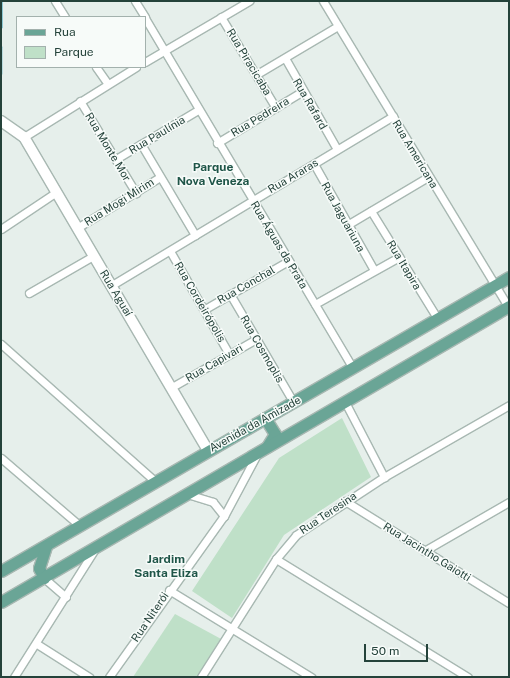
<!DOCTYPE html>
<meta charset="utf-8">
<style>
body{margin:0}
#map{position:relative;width:510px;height:678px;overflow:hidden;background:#e6efeb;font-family:"Public Sans",sans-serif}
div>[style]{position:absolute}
.green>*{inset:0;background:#bfe0c8}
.stream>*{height:2.5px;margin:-1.25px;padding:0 1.25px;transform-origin:1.25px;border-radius:1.25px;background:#8ec9d4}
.roads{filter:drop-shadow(1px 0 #a8b8b2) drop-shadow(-1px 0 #a8b8b2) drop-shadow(0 1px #a8b8b2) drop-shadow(0 -1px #a8b8b2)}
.street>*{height:7px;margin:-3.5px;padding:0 3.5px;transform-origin:3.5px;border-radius:3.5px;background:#fff}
.secondary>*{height:10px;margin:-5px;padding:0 5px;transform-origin:5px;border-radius:5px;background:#fff}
.primary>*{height:11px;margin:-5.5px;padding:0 5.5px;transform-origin:5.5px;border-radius:5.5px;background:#6aa596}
span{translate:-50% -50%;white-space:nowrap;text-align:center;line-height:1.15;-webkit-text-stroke:3px #f7fbf9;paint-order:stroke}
.street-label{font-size:11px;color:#24423a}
.neighbourhood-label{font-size:12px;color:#1f5548;font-weight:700}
.frame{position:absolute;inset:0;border:2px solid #24423a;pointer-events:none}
.legend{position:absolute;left:16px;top:16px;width:130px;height:52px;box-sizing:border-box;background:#f7fbf9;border:1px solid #a3b1ad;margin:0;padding:5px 7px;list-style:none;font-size:12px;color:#24423a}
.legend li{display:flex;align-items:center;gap:8px;height:20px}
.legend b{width:20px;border:1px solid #a3b1ad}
.scale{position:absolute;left:364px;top:644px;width:64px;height:18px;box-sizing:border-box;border:2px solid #24423a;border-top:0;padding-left:5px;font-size:12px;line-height:14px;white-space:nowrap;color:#24423a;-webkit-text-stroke:3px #f7fbf9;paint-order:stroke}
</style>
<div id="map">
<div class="green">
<div style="clip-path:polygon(342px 418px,371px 477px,284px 535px,232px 618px,192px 591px,279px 458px)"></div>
<div style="clip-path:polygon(175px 614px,223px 640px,197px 677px,133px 677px)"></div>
</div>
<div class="stream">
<div style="left:1px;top:27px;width:26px;rotate:-90deg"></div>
<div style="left:1px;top:47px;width:26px;rotate:90deg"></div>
</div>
<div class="roads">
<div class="street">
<div style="left:55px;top:1px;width:19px;rotate:58deg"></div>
<div style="left:135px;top:1px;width:19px;rotate:58deg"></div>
<div style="left:323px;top:1px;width:358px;rotate:58.8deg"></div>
<div style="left:221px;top:17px;width:106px;rotate:58.9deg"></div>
<div style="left:145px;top:18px;width:407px;rotate:59.3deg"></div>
<div style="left:285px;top:58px;width:105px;rotate:60.3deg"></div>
<div style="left:145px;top:62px;width:121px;rotate:-30.4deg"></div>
<div style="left:96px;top:67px;width:19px;rotate:55deg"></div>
<div style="left:257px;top:74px;width:94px;rotate:-30.7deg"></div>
<div style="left:80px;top:101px;width:108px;rotate:58.7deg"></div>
<div style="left:24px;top:137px;width:132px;rotate:-32deg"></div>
<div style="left:217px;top:143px;width:100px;rotate:-31.2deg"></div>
<div style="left:141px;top:144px;width:106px;rotate:59.3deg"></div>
<div style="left:116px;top:159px;width:96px;rotate:-30.9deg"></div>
<div style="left:314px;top:164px;width:122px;rotate:60.5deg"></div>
<div style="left:371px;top:211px;width:126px;rotate:58.3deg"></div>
<div style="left:347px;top:225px;width:94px;rotate:-30.7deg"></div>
<div style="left:77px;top:228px;width:97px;rotate:-31.6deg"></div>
<div style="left:1px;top:229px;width:65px;rotate:-33.7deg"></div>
<div style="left:170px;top:251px;width:119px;rotate:60.2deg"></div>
<div style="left:112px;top:285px;width:328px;rotate:-31deg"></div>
<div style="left:29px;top:293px;width:74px;rotate:-30deg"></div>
<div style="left:230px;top:294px;width:126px;rotate:59.6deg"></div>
<div style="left:315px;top:304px;width:96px;rotate:-29.2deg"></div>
<div style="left:205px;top:309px;width:96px;rotate:-30deg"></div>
<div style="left:1px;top:344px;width:208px;rotate:41.7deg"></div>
<div style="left:172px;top:387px;width:97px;rotate:-29.7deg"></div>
<div style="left:345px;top:402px;width:85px;rotate:62.5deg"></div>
<div style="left:1px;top:458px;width:103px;rotate:40.7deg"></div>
<div style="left:187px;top:494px;width:27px;rotate:17deg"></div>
<div style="left:213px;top:502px;width:18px;rotate:52deg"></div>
<div style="left:345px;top:501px;width:193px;rotate:31.9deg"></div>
<div style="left:424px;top:551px;width:98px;rotate:-30deg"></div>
<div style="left:276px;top:559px;width:225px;rotate:31.6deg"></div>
<div style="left:44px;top:578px;width:29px;rotate:41deg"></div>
<div style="left:169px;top:590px;width:167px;rotate:31.5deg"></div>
<div style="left:37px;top:644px;width:62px;rotate:32.4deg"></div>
<div style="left:14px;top:677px;width:151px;rotate:-57.7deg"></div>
<div style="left:109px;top:677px;width:198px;rotate:-54.5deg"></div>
<div style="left:224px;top:516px;width:68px;rotate:-61.9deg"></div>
<div style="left:201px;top:677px;width:140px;rotate:-57.6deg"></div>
<div style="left:276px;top:559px;width:31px;rotate:-50deg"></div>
<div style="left:296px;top:535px;width:105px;rotate:-33.4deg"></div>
<div style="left:384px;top:477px;width:144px;rotate:-29.9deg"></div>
</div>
<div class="secondary">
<div style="left:1px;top:121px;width:28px;rotate:35deg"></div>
<div style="left:24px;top:137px;width:363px;rotate:59.6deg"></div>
</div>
<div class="primary">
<div style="left:265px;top:418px;width:19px;rotate:58deg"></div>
<div style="left:275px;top:434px;width:15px;rotate:122deg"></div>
<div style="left:1px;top:571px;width:587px;rotate:-30.06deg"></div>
<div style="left:44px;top:578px;width:11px;rotate:-117deg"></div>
<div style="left:39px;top:568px;width:23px;rotate:-72deg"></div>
<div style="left:1px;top:602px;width:588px;rotate:-30.23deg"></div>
</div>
</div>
<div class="street-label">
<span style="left:249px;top:62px;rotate:59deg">Rua Piracicaba</span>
<span style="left:310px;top:104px;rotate:60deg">Rua Rafard</span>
<span style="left:260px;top:117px;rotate:-31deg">Rua Pedreira</span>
<span style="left:157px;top:135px;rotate:-31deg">Rua Paulínia</span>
<span style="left:108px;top:147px;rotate:59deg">Rua Monte Mor</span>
<span style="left:415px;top:154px;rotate:59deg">Rua Americana</span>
<span style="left:293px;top:176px;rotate:-31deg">Rua Araras</span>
<span style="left:119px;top:202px;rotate:-32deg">Rua Mogi Mirim</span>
<span style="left:343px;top:217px;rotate:61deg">Rua Jaguariuna</span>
<span style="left:279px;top:245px;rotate:59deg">Rua Águas da Prata</span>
<span style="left:404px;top:265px;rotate:59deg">Rua Itapira</span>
<span style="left:246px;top:285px;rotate:-30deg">Rua Conchal</span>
<span style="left:116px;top:293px;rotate:59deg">Rua Aguaí</span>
<span style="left:200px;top:302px;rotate:60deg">Rua Cordeirópolis</span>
<span style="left:262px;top:349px;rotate:60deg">Rua Cosmoplis</span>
<span style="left:214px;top:363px;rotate:-30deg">Rua Capivari</span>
<span style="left:255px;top:424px;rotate:-29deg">Avenida da Amizade</span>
<span style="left:328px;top:513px;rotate:-34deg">Rua Teresina</span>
<span style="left:427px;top:552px;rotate:32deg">Rua Jacintho Gaiotti</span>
<span style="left:150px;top:617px;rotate:-56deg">Rua Niterói</span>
</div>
<div class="neighbourhood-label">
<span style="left:213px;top:175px">Parque<br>Nova Veneza</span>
<span style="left:166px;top:567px">Jardim<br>Santa Eliza</span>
</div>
<div class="frame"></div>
<ul class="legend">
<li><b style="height:5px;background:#6aa596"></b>Rua</li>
<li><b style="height:11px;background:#bfe0c8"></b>Parque</li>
</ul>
<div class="scale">50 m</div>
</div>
